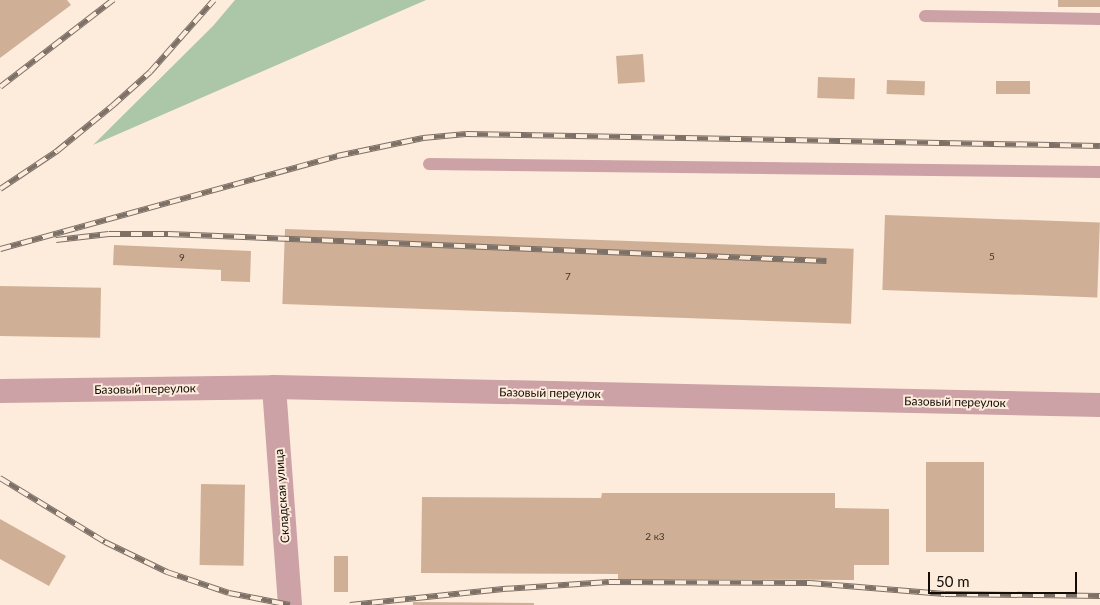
<!DOCTYPE html>
<meta charset="utf-8">
<style>
body{margin:0}
#map{position:relative;width:1100px;height:605px;overflow:hidden;background:#fdebdb;font-family:Lato,sans-serif}
div>[style]{position:absolute}
.forest>*{inset:0;background:#acc6a8}
.building>*{inset:0;background:#cfb096;transform-origin:0 0}
.service>*{height:12px;margin:-6px;padding:0 6px;transform-origin:6px;border-radius:6px;background:#cca2a7}
.minor>*{height:24px;margin:-12px;padding:0 12px;transform-origin:12px;border-radius:12px;background:#cca2a7}
.rail>*{height:5.5px;margin-top:-2.75px;transform-origin:0;background:repeating-linear-gradient(90deg,#fdebdb 0 11px,#7d7167 0 22px);box-sizing:border-box;border-block:1px solid #7d7167}
span{translate:-50% -50%;white-space:nowrap;text-align:center;line-height:1.15;-webkit-text-stroke:4px #fdebdb;paint-order:stroke}
.number-label{font-size:10px;color:#41352b}
.number-label span{-webkit-text-stroke-width:0}
.street-label{font-size:12px;color:#120c07}
.scale{position:absolute;left:928px;top:572px;width:149px;height:22px;box-sizing:border-box;border:2px solid #120c07;border-top:0;padding-left:6px;font-size:15px;line-height:18px;white-space:nowrap;color:#120c07;-webkit-text-stroke:4px #fdebdb;paint-order:stroke}
</style>
<div id="map">
<div class="forest">
<div style="clip-path:polygon(235px 0,426px 0,93px 145px,213px 26px)"></div>
</div>
<div class="building">
<div style="clip-path:polygon(0 0,67px 0,71px 5px,0 58px)"></div>
<div style="left:1058px;top:0;width:42px;height:7px"></div>
<div style="left:643px;top:54px;width:28px;height:27px;rotate:86deg"></div>
<div style="left:818px;top:77px;width:37px;height:21px;rotate:2deg"></div>
<div style="left:887px;top:80px;width:38px;height:14px;rotate:2deg"></div>
<div style="left:996px;top:81px;width:34px;height:13px"></div>
<div style="left:885px;top:215px;width:215px;height:75px;rotate:2deg"></div>
<div style="left:285px;top:229px;width:569px;height:75px;rotate:2deg"></div>
<div style="clip-path:polygon(114px 245px,251px 251px,250px 282px,221px 281px,221px 270px,113px 265px)"></div>
<div style="left:0;top:286px;width:101px;height:50px;rotate:1deg"></div>
<div style="left:926px;top:462px;width:58px;height:90px"></div>
<div style="left:201px;top:484px;width:44px;height:81px;rotate:1deg"></div>
<div style="clip-path:polygon(602px 493px,835px 493px,835px 508px,889px 509px,889px 565px,854px 565px,854px 580px,618px 579px,618px 574px,421px 573px,422px 497px,601px 498px)"></div>
<div style="clip-path:polygon(0 519px,66px 556px,49px 586px,0 559px)"></div>
<div style="left:334px;top:556px;width:14px;height:36px"></div>
<div style="clip-path:polygon(413px 602px,534px 603px,534px 605px,413px 605px)"></div>
</div>
<div class="service">
<div style="left:925px;top:16px;width:175px;rotate:1deg"></div>
<div style="left:429px;top:164px;width:671px;rotate:0.68deg"></div>
</div>
<div class="minor">
<div style="left:274px;top:387px;width:219px;rotate:85.8deg"></div>
<div style="left:0;top:391px;width:274px;rotate:-0.8deg"></div>
<div style="left:274px;top:387px;width:826px;rotate:1.25deg"></div>
</div>
<div class="rail">
<div style="left:0;top:87px;width:143px;rotate:-37.6deg"></div>
<div style="left:0;top:189px;width:69px;rotate:-33.7deg"></div>
<div style="left:57px;top:151px;width:71px;rotate:-39.3deg"></div>
<div style="left:112px;top:106px;width:51px;rotate:-41.8deg"></div>
<div style="left:150px;top:72px;width:96px;rotate:-48.4deg"></div>
<div style="left:56px;top:240px;width:53px;rotate:-6.5deg"></div>
<div style="left:109px;top:234px;width:59px"></div>
<div style="left:168px;top:234px;width:659px;rotate:2.35deg"></div>
<div style="left:0;top:249px;width:350px;rotate:-15.4deg"></div>
<div style="left:337px;top:156px;width:88px;rotate:-11.8deg"></div>
<div style="left:423px;top:138px;width:43px;rotate:-5.3deg"></div>
<div style="left:466px;top:134px;width:634px;rotate:1.08deg"></div>
<div style="left:0;top:478px;width:123px;rotate:31.4deg"></div>
<div style="left:105px;top:542px;width:69px;rotate:25.8deg"></div>
<div style="left:167px;top:572px;width:65px;rotate:18.7deg"></div>
<div style="left:229px;top:593px;width:62px;rotate:11.1deg"></div>
<div style="left:350px;top:605px;width:154px;rotate:-6deg"></div>
<div style="left:503px;top:589px;width:106px;rotate:-3.8deg"></div>
<div style="left:609px;top:582px;width:201px;rotate:0.3deg"></div>
<div style="left:810px;top:583px;width:135px;rotate:4.7deg"></div>
<div style="left:945px;top:594px;width:155px;rotate:0.7deg"></div>
</div>
<div class="number-label">
<span style="left:992px;top:257px">5</span>
<span style="left:182px;top:258px">9</span>
<span style="left:568px;top:277px">7</span>
<span style="left:655px;top:537px">2 к3</span>
</div>
<div class="street-label">
<span style="left:145px;top:389px;rotate:-1deg">Базовый переулок</span>
<span style="left:550px;top:393px;rotate:1deg">Базовый переулок</span>
<span style="left:955px;top:402px;rotate:1deg">Базовый переулок</span>
<span style="left:282px;top:496px;rotate:-94deg">Складская улица</span>
</div>
<div class="scale">50 m</div>
</div>
